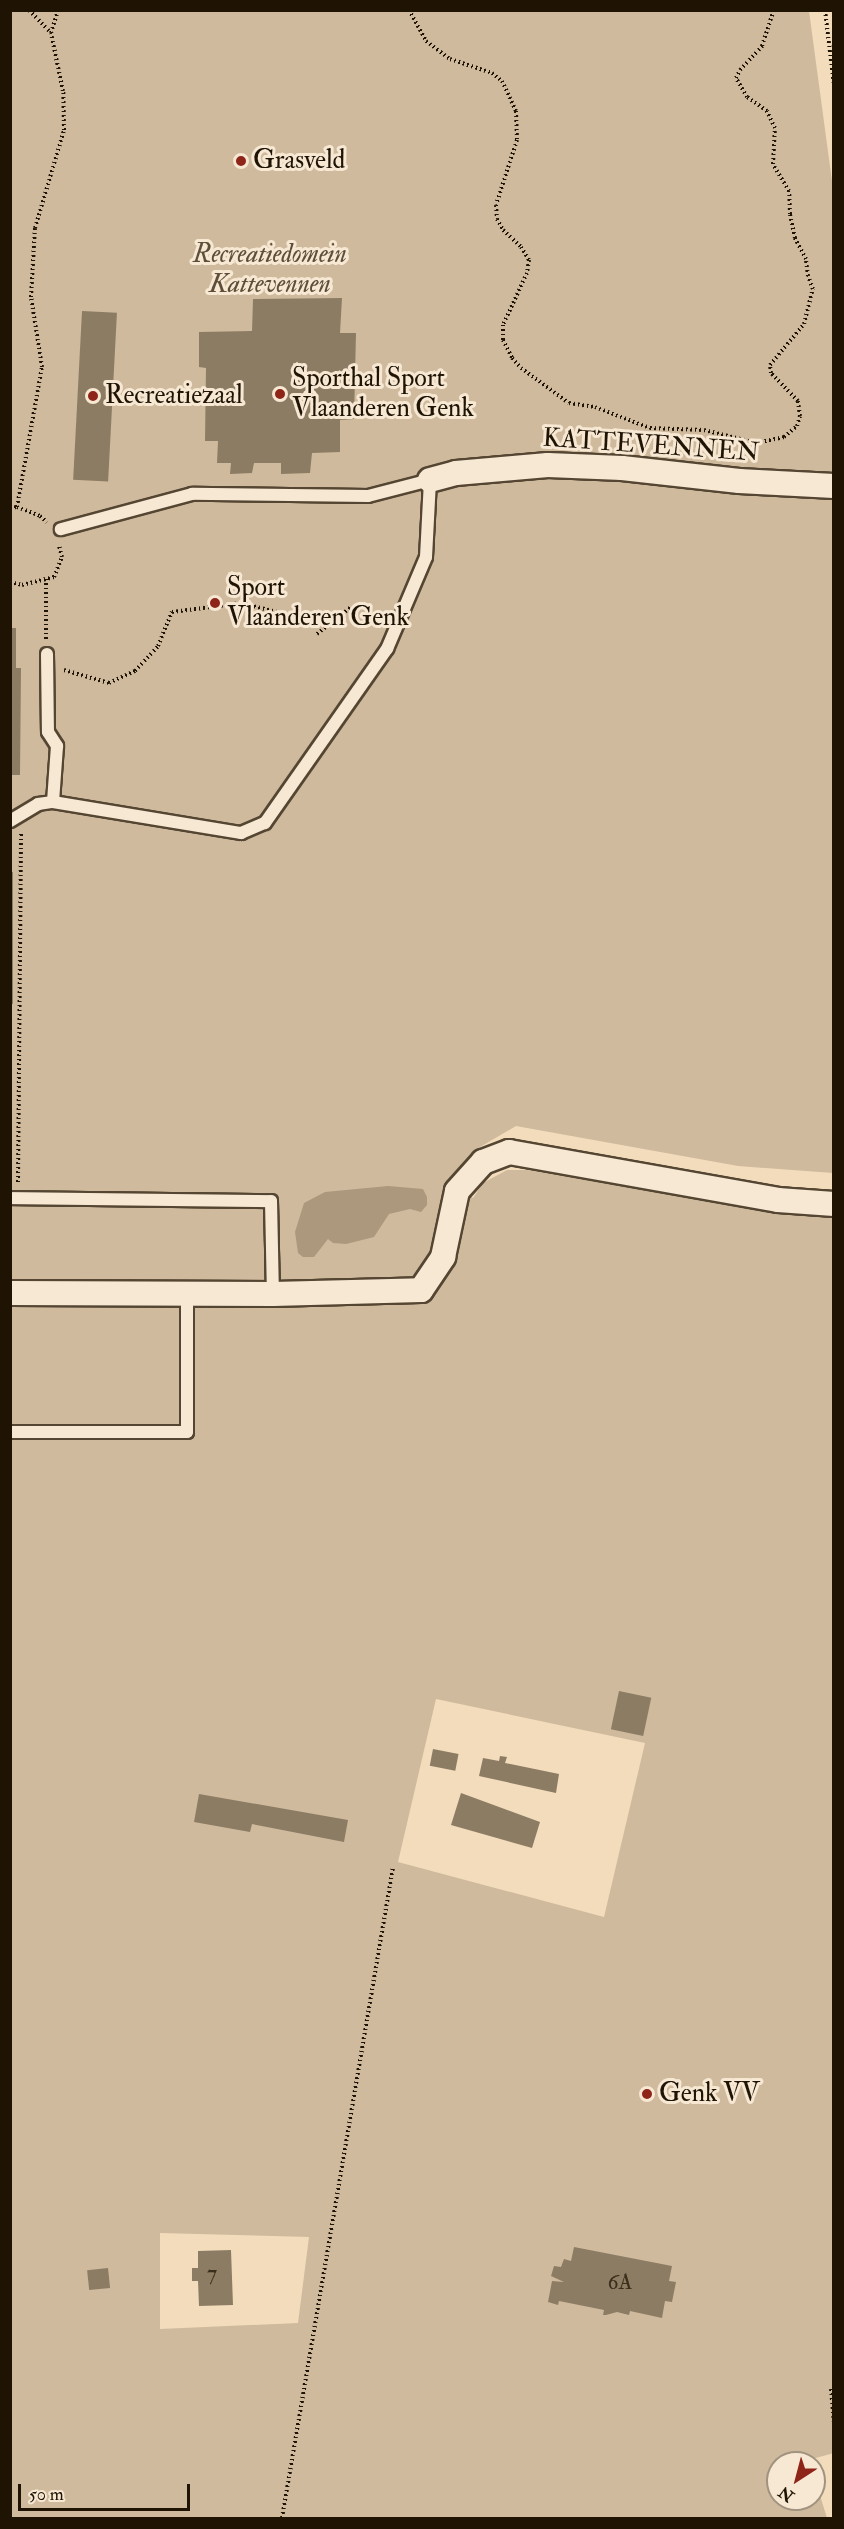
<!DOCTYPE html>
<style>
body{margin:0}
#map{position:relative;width:844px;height:2529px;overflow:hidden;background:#f3dcbc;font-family:"IM FELL Double Pica",serif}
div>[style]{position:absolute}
.green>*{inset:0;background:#cfba9d}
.water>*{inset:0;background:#ab987d}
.building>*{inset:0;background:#8d7c64;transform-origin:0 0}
.path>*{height:4px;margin-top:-2px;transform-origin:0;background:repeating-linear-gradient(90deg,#1f1404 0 1.5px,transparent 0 4.5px)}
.roads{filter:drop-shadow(2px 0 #544632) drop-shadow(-2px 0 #544632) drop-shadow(0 2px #544632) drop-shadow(0 -2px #544632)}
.lane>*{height:12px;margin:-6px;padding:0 6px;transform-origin:6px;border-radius:6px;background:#f7e8d3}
.street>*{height:24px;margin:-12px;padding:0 12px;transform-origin:12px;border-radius:12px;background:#f7e8d3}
.dots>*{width:16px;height:16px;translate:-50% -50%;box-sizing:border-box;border:3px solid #f7e8d3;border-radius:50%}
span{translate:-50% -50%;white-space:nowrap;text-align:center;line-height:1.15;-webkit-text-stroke:6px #f7e8d3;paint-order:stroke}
.number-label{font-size:22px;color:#3a2e1c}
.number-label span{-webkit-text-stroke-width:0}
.poi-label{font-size:26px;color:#1f1404}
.left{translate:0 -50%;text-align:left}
.park-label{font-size:26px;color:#5d4e3a;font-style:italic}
.street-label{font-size:26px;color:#1f1404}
.frame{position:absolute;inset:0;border:12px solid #1f1404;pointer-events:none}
.north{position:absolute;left:766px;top:2451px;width:60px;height:60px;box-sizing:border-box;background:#f7e8d3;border:2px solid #a19380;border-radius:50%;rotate:216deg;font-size:16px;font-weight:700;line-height:24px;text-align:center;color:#1f1404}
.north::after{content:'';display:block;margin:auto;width:21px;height:27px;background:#8f2418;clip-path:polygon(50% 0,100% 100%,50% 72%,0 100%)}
.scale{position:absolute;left:18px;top:2484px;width:172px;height:27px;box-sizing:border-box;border:3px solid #1f1404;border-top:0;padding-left:8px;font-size:18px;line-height:21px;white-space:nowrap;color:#1f1404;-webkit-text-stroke:4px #f7e8d3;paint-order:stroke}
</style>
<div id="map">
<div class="green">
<div style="clip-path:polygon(evenodd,10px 11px,809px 11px,834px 196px,833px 475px,576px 452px,443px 464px,442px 479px,534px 473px,833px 492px,833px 1173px,738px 1166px,516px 1126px,480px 1147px,450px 1177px,473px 1198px,483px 1183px,507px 1170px,527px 1170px,714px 1202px,833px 1215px,834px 2453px,812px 2459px,811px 2463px,778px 2463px,778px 2499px,814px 2499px,814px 2476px,827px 2518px,11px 2518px,10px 11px,436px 1699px,645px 1743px,604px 1917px,398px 1862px,436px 1699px,10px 11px,160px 2233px,309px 2237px,298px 2323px,160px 2329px,160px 2233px)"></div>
</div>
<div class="water">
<div style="clip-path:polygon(388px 1186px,423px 1189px,427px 1197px,427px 1205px,421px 1212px,410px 1209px,389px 1214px,374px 1237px,346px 1244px,333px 1243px,328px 1239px,314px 1257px,303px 1257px,298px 1253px,295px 1232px,304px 1203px,325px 1192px)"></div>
</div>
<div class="building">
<div style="clip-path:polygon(342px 298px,340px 333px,356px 333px,354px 419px,340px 420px,340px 452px,312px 453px,310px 473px,281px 474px,281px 463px,254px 463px,252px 473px,230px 474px,231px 463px,217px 463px,218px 441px,205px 441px,206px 368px,199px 367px,199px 332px,252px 331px,253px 299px)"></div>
<div style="left:82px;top:311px;width:35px;height:169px;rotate:3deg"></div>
<div style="clip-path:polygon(10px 628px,16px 628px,16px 668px,21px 668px,20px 775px,10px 775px)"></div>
<div style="left:10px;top:872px;width:3px;height:132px"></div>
<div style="left:619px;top:1691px;width:33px;height:39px;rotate:12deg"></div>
<div style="left:433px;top:1749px;width:26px;height:17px;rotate:11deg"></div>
<div style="clip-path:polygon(500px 1756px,507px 1757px,505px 1763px,559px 1774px,556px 1793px,479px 1776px,483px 1758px,499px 1761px)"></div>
<div style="clip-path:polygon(461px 1793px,540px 1822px,532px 1848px,451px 1825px)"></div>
<div style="clip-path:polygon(199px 1794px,348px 1820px,344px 1842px,252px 1824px,250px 1832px,194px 1822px)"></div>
<div style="clip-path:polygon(574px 2247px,672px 2266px,669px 2281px,676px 2282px,672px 2302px,665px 2301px,662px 2318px,630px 2311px,629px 2315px,617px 2312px,606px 2315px,603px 2315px,604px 2310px,559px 2301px,558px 2305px,548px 2302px,552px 2281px,564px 2282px,551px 2276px,554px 2266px,561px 2267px,564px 2259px,571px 2261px)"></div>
<div style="clip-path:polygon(231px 2250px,233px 2305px,199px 2306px,198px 2281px,192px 2281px,192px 2268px,198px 2268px,198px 2251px)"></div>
<div style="left:108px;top:2268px;width:20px;height:21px;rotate:84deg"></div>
</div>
<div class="path">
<div style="left:29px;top:10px;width:32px;rotate:46deg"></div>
<div style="left:409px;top:10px;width:35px;rotate:61deg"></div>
<div style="left:426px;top:41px;width:30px;rotate:37deg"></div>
<div style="left:450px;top:59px;width:44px;rotate:18.4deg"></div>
<div style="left:492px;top:73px;width:13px;rotate:39deg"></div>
<div style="left:502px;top:81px;width:33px;rotate:65deg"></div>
<div style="left:516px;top:111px;width:29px;rotate:88deg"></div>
<div style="left:517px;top:140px;width:68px;rotate:107.9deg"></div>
<div style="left:496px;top:205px;width:14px;rotate:86deg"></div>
<div style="left:497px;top:219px;width:13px;rotate:61deg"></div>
<div style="left:503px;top:230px;width:25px;rotate:43deg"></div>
<div style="left:521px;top:247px;width:15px;rotate:58deg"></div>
<div style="left:529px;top:260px;width:13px;rotate:99deg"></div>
<div style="left:527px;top:273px;width:57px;rotate:114.8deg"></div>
<div style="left:503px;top:325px;width:15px;rotate:90deg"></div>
<div style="left:503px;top:340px;width:20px;rotate:63deg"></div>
<div style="left:512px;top:358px;width:13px;rotate:48deg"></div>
<div style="left:521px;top:368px;width:59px;rotate:36.1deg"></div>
<div style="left:569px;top:403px;width:26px;rotate:9deg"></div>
<div style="left:595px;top:407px;width:59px;rotate:20.9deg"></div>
<div style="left:650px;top:428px;width:54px;rotate:2.1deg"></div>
<div style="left:704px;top:430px;width:54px;rotate:14deg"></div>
<div style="left:756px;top:443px;width:29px;rotate:-12deg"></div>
<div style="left:784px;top:437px;width:17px;rotate:-40deg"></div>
<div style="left:797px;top:426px;width:10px;rotate:-73deg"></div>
<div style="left:800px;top:416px;width:15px;rotate:-98deg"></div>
<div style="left:798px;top:401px;width:39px;rotate:-134deg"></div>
<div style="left:771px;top:373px;width:8px;rotate:-97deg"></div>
<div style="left:770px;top:365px;width:53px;rotate:-50.3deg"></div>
<div style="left:804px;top:324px;width:36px;rotate:-76deg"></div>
<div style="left:813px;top:289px;width:14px;rotate:-111deg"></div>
<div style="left:808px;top:276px;width:17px;rotate:-97deg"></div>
<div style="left:806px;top:259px;width:24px;rotate:-118deg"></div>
<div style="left:795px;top:238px;width:25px;rotate:-102deg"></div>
<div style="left:790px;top:214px;width:23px;rotate:-92deg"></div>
<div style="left:789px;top:191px;width:31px;rotate:-121deg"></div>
<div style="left:773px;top:164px;width:36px;rotate:-87deg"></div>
<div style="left:775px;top:128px;width:19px;rotate:-115deg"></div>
<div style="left:767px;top:111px;width:24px;rotate:-145deg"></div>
<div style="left:747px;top:97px;width:22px;rotate:-120deg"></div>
<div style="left:736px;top:78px;width:9px;rotate:-63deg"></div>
<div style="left:740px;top:70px;width:33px;rotate:-47deg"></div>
<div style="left:762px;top:46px;width:38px;rotate:-72deg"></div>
<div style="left:825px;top:10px;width:77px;rotate:83.2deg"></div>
<div style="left:17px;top:507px;width:142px;rotate:-79.9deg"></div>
<div style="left:42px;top:367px;width:71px;rotate:-98.9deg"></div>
<div style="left:31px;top:297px;width:69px;rotate:-86.7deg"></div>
<div style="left:35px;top:228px;width:102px;rotate:-73.5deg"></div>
<div style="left:64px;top:130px;width:39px;rotate:-91deg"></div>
<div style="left:63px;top:91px;width:59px;rotate:-101.7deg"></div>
<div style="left:51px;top:33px;width:24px;rotate:-73deg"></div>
<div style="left:10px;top:508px;width:7px;rotate:-8deg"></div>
<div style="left:17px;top:507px;width:25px;rotate:21deg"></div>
<div style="left:40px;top:516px;width:9px;rotate:41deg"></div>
<div style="left:10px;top:582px;width:12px;rotate:14deg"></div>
<div style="left:22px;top:585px;width:33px;rotate:-14deg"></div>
<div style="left:54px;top:577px;width:22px;rotate:-68deg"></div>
<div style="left:62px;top:557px;width:11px;rotate:-105deg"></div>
<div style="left:317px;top:634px;width:43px;rotate:-38.5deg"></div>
<div style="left:46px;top:639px;width:60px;rotate:-90deg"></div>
<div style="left:64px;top:670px;width:47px;rotate:16.1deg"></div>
<div style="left:109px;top:683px;width:29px;rotate:-25deg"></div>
<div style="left:135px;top:671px;width:34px;rotate:-47deg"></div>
<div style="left:158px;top:646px;width:37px;rotate:-68deg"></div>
<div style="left:172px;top:612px;width:70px;rotate:-7.4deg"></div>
<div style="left:241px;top:603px;width:91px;rotate:14deg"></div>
<div style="left:18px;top:1182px;width:349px;rotate:-89.5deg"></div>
<div style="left:831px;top:2389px;width:36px;rotate:85deg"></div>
<div style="left:282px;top:2518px;width:660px;rotate:-80.32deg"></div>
</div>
<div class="roads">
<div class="lane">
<div style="left:47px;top:654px;width:78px;rotate:89.3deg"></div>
<div style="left:48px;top:732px;width:17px;rotate:57deg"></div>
<div style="left:57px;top:746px;width:56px;rotate:94.1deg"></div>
<div style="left:10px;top:821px;width:33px;rotate:-31deg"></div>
<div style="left:38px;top:804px;width:15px;rotate:-8deg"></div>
<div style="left:53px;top:802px;width:191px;rotate:9.4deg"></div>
<div style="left:241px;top:833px;width:26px;rotate:-23deg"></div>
<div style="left:265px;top:823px;width:213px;rotate:-55deg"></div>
<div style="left:387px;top:649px;width:100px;rotate:-67deg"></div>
<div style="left:426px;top:557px;width:77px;rotate:-87deg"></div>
<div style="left:430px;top:480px;width:64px;rotate:165.5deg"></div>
<div style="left:368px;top:496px;width:176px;rotate:-179.3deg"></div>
<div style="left:192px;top:494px;width:136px;rotate:165deg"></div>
<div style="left:10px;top:1198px;width:261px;rotate:0.7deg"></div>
<div style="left:271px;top:1201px;width:93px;rotate:88.8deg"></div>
<div style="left:10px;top:1432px;width:177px"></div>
<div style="left:187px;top:1432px;width:138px;rotate:-90deg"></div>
</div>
<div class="street">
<div style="left:430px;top:480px;width:27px;rotate:-15deg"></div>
<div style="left:456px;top:473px;width:92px;rotate:-5deg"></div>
<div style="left:548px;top:465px;width:74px;rotate:2.3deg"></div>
<div style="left:622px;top:468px;width:118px;rotate:6.3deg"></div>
<div style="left:739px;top:481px;width:95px;rotate:3deg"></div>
<div style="left:10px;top:1293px;width:263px;rotate:0.2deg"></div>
<div style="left:273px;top:1294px;width:148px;rotate:-1.5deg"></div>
<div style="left:421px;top:1290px;width:40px;rotate:-56deg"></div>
<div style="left:443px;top:1257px;width:67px;rotate:-78deg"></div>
<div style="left:457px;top:1191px;width:39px;rotate:-48deg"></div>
<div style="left:483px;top:1162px;width:28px;rotate:-21deg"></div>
<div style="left:509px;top:1152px;width:273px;rotate:10.1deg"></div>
<div style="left:778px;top:1200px;width:56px;rotate:4.1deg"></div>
</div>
</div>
<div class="dots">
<div style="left:241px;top:161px;background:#8f2418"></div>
<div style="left:280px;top:394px;background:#8f2418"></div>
<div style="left:93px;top:396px;background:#8f2418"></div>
<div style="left:215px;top:603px;background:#8f2418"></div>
<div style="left:647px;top:2094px;background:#8f2418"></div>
</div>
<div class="number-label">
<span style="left:212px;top:2274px">7</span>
<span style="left:620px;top:2283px">6A</span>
</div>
<div class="poi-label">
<span class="left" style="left:253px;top:161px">Grasveld</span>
<span class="left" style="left:292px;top:394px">Sporthal Sport<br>Vlaanderen Genk</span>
<span class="left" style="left:105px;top:396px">Recreatiezaal</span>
<span class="left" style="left:227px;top:603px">Sport<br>Vlaanderen Genk</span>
<span class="left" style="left:659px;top:2094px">Genk VV</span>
</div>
<div class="park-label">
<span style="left:270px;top:270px">Recreatiedomein<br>Kattevennen</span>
</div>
<div class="street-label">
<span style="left:651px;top:446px;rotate:4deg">KATTEVENNEN</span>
</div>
<div class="frame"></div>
<div class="north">N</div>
<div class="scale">50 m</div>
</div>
